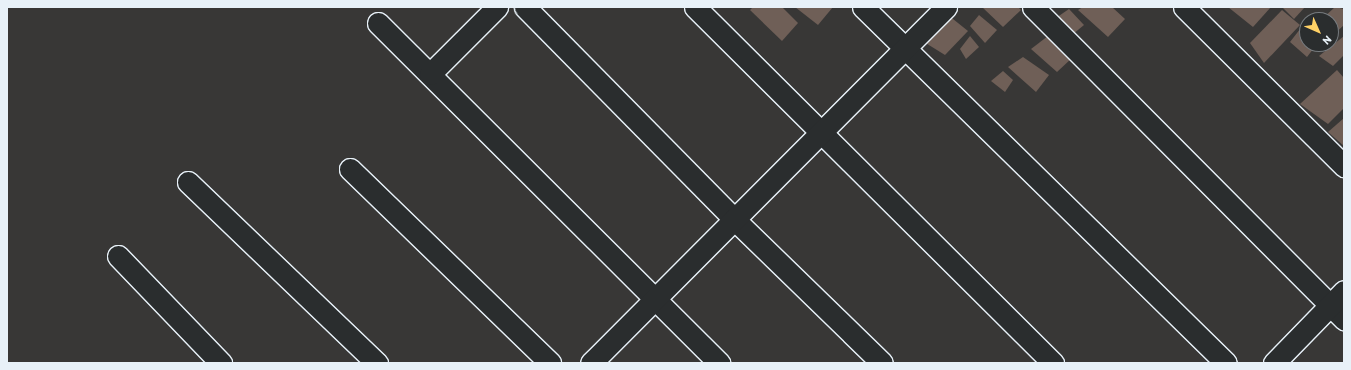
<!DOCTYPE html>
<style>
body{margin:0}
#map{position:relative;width:1351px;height:370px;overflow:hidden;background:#383736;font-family:Itim,sans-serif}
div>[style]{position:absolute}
.building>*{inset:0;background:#6f5f57}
.roads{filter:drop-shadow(1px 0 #e8f1f8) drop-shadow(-1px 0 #e8f1f8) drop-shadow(0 1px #e8f1f8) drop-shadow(0 -1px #e8f1f8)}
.street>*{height:21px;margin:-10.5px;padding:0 10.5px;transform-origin:10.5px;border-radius:10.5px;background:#2a2d2e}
span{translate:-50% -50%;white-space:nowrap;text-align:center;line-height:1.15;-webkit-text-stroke:3.5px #2a2d2e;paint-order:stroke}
.frame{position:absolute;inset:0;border:8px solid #e8f1f8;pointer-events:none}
.north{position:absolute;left:1299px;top:12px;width:40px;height:40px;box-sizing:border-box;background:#2a2d2e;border:1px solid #767b7f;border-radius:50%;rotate:135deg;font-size:11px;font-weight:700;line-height:16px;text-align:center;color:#e8f1f8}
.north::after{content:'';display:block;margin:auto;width:14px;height:18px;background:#ffd166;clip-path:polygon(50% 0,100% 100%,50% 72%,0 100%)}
</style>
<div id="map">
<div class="building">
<div style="clip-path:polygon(753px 7px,782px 7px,798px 23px,782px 41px,750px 10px)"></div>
<div style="clip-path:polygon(795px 7px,833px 7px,818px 25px)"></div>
<div style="clip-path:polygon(982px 7px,1018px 7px,1021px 10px,1003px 27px)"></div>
<div style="clip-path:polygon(1083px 7px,1112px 7px,1125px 19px,1108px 37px,1078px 10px)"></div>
<div style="clip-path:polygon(1228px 7px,1271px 7px,1253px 27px)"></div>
<div style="clip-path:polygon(1282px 7px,1305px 7px,1294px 19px)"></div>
<div style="clip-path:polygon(1335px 7px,1344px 9px,1344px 25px,1331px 37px,1331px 20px,1321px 20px)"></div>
<div style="clip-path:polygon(1069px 9px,1084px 25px,1067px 39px,1050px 22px)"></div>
<div style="clip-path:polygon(1282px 10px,1300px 25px,1264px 63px,1250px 43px)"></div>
<div style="clip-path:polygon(948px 15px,968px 31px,945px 55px,924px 42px)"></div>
<div style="clip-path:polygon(979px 15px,997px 30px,985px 43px,970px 26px)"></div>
<div style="clip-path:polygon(1304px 24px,1307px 28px,1307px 44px,1317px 44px,1307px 57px,1290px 42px)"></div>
<div style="clip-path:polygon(970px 36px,979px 47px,966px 59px,960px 49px)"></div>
<div style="clip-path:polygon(1048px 36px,1072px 58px,1057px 72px,1031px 49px)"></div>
<div style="clip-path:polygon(1344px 36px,1344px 55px,1333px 66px,1319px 56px)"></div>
<div style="clip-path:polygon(1023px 57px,1049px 75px,1036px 92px,1008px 67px)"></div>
<div style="clip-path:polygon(1337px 70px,1344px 78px,1344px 108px,1328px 124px,1300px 104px)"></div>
<div style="clip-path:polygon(1003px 71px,1013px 80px,1005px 92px,991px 81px)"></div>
<div style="clip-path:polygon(1344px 118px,1344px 146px,1328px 132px)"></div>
</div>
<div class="roads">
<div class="street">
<div style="left:525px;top:7px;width:298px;rotate:45.4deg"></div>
<div style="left:734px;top:219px;width:206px;rotate:44.2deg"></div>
<div style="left:695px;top:7px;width:505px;rotate:44.84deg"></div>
<div style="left:863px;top:7px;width:508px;rotate:44.44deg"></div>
<div style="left:1033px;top:7px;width:441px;rotate:45.1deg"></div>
<div style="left:1184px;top:7px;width:226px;rotate:44.8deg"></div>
<div style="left:378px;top:23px;width:482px;rotate:44.9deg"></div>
<div style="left:430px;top:74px;width:95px;rotate:-45deg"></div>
<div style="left:350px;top:169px;width:279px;rotate:44.1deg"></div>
<div style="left:188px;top:182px;width:262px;rotate:43.8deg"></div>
<div style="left:118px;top:256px;width:149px;rotate:46.1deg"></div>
<div style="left:591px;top:363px;width:503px;rotate:-45.08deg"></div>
<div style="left:1274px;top:363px;width:100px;rotate:-45.8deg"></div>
</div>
</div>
<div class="frame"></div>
<div class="north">N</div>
</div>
